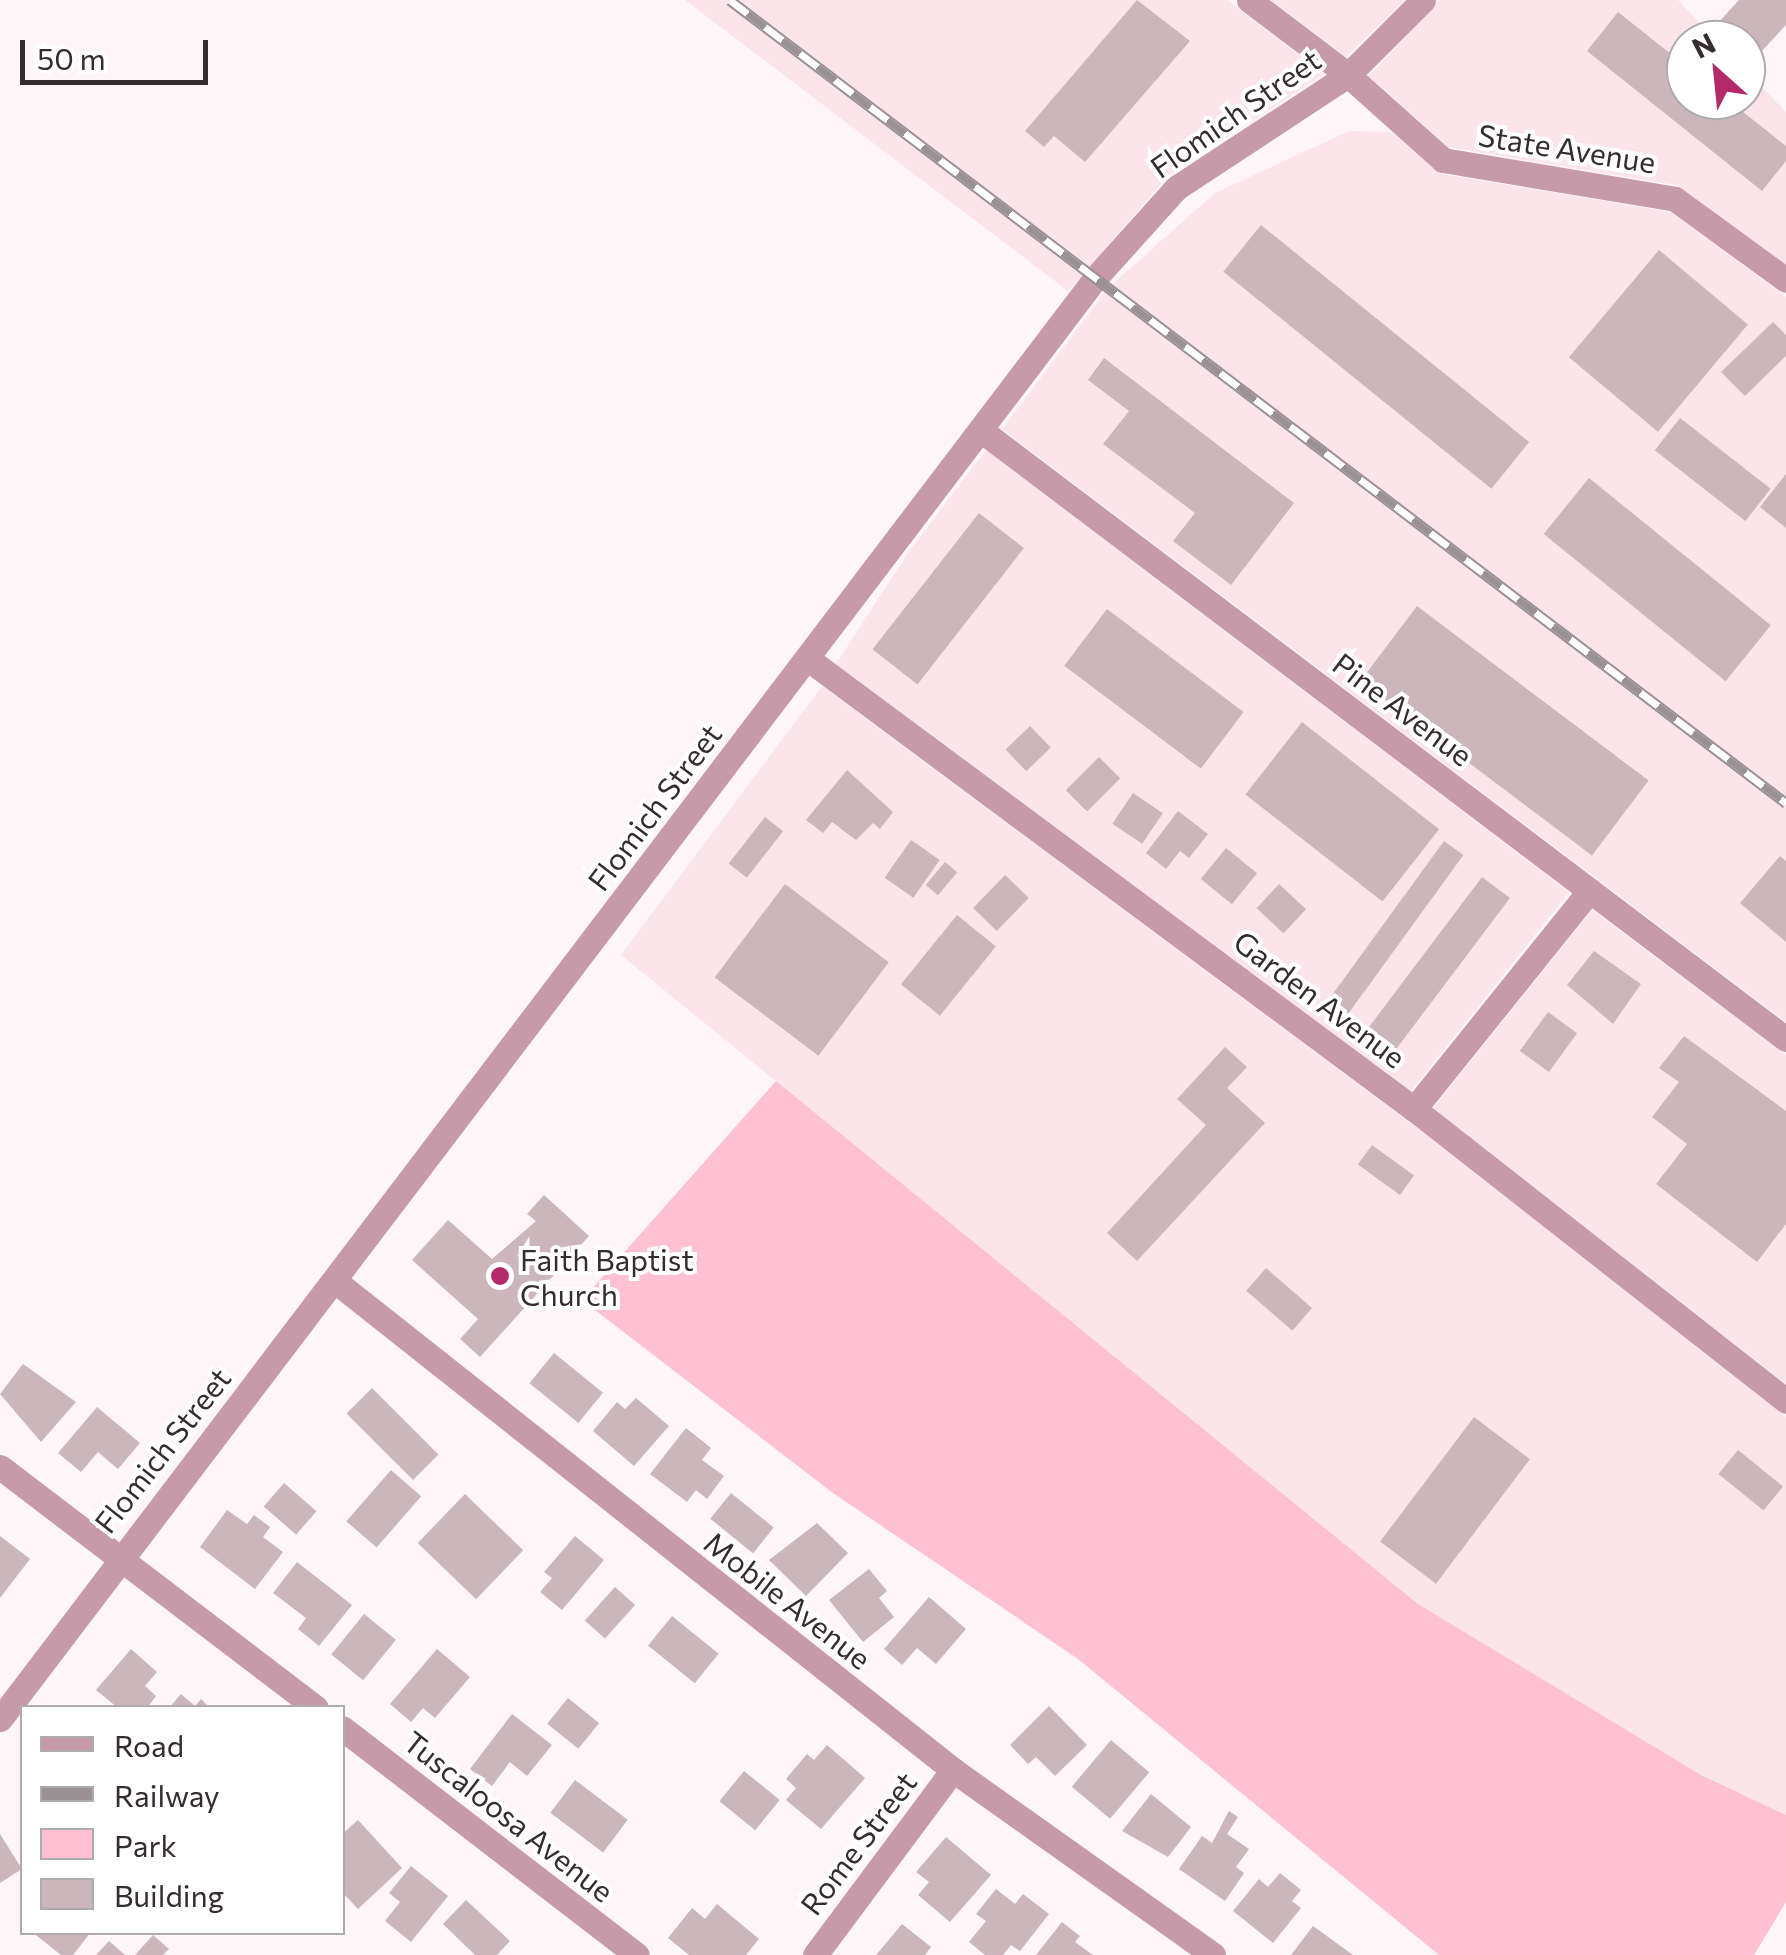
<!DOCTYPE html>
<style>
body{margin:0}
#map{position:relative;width:1786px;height:1955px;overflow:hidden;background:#fef5f8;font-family:Commissioner,sans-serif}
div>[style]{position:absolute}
.built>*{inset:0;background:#fce4eb}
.green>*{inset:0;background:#fec1d4}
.building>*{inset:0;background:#cbb6bc;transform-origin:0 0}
.minor>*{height:25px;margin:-12.5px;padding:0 12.5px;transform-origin:12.5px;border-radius:12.5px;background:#c69aa8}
.tertiary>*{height:25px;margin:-12.5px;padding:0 12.5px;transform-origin:12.5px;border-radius:12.5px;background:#c69aa8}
.rail>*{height:11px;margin-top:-5.5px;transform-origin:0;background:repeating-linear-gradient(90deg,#fff 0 22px,#9a9194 0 44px);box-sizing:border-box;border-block:2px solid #9a9194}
.dots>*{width:28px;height:28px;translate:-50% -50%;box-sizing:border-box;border:5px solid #fff;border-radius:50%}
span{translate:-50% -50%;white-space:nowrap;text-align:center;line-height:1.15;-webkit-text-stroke:8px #fff;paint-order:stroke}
.street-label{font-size:30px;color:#342c2f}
.poi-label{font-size:30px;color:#342c2f}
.left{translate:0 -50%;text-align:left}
.legend{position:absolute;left:20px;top:1705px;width:325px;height:230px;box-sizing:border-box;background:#fff;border:2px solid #aeabac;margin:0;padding:12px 18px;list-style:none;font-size:30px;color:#342c2f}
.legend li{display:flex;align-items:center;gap:20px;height:50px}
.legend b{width:50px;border:2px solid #aeabac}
.north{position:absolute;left:1666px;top:20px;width:100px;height:100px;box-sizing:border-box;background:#fff;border:2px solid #aeabac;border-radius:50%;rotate:333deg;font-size:28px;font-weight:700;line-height:40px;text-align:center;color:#342c2f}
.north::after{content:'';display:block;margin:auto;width:35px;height:45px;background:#b42a69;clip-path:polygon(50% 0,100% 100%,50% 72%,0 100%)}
.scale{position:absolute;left:20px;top:40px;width:188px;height:45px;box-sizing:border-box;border:5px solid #342c2f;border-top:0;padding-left:12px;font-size:30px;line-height:35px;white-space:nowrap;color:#342c2f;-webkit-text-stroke:8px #fff;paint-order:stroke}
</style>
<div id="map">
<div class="built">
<div style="clip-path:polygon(685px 0,1227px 0,1324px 74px,1168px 176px,1068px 291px)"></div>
<div style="clip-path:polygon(1271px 0,1405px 0,1346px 57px)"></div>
<div style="clip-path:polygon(1440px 0,1678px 0,1716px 40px,1686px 40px,1686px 100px,1746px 100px,1746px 71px,1786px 112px,1786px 264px,1676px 185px,1448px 147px,1369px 76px)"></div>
<div style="clip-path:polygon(1349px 131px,1392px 132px,1442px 174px,1671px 212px,1786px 297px,1786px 1022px,1002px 429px,1108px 288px,1215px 193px)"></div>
<div style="clip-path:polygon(986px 450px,1569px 892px,1411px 1091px,836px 664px,910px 550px)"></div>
<div style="clip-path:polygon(822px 686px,1417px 1128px,1786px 1417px,1786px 1815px,1701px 1775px,1418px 1604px,621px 955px)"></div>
<div style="clip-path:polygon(1592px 910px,1786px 1055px,1786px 1384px,1433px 1108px)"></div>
</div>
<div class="green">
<div style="clip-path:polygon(776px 1081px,1418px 1604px,1701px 1775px,1786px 1815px,1786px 1902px,1754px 1955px,1439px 1955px,1078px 1659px,833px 1493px,582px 1300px)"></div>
</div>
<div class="building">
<div style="clip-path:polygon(1137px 0,1190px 41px,1085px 162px,1054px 136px,1044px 147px,1025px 131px)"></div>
<div style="clip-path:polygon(1739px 0,1786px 0,1786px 25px,1746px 68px,1746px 40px,1702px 40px)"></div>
<div style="clip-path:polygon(1618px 12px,1686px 66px,1686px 100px,1728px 100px,1786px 146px,1786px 161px,1762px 191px,1587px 51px)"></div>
<div style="left:1261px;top:225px;width:345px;height:60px;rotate:39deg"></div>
<div style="left:1659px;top:250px;width:116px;height:140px;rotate:40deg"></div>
<div style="clip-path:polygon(1773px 322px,1786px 335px,1786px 356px,1745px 396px,1721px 372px)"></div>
<div style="clip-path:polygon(1104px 358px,1294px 503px,1231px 585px,1173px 541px,1195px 513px,1103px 444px,1129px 411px,1088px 380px)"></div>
<div style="left:1680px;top:418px;width:115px;height:41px;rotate:38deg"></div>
<div style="clip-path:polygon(1786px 474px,1786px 528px,1760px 507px)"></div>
<div style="left:1589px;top:478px;width:234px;height:72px;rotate:39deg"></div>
<div style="left:979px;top:513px;width:57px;height:173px;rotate:38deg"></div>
<div style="left:1417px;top:606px;width:290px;height:94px;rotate:37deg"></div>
<div style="left:1107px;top:609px;width:171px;height:71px;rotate:37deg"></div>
<div style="left:1302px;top:722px;width:174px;height:92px;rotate:38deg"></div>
<div style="left:1030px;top:726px;width:30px;height:34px;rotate:46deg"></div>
<div style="left:1099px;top:757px;width:30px;height:47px;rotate:45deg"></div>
<div style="clip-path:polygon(847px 770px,893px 812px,880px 829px,873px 823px,856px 840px,832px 822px,823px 833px,806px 820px)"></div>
<div style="left:1133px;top:793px;width:36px;height:37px;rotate:34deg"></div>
<div style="clip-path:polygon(1178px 811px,1208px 834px,1189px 858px,1180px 851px,1166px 869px,1146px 853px)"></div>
<div style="left:765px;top:817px;width:23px;height:59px;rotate:38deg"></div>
<div style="left:911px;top:840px;width:35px;height:46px;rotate:35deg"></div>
<div style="left:1444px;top:841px;width:24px;height:196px;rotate:36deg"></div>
<div style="left:1226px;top:848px;width:40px;height:40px;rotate:39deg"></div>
<div style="clip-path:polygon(1780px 856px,1786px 861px,1786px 942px,1740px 903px)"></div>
<div style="left:945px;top:862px;width:16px;height:30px;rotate:40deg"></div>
<div style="left:1005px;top:875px;width:33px;height:46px;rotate:44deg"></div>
<div style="left:1482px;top:877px;width:35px;height:195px;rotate:37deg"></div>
<div style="left:785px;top:884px;width:130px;height:117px;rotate:37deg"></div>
<div style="left:1279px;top:884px;width:37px;height:33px;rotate:43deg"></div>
<div style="left:957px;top:915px;width:50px;height:89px;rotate:39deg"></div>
<div style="clip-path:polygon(1594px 951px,1641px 984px,1613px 1024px,1567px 985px)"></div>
<div style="left:1548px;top:1012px;width:36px;height:48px;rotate:36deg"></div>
<div style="clip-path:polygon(1684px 1036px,1786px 1111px,1786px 1224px,1757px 1262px,1656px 1184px,1687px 1144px,1652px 1117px,1679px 1082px,1659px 1068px)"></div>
<div style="clip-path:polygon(1225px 1047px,1247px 1067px,1227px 1088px,1265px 1123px,1137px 1261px,1107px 1233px,1206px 1125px,1177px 1099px)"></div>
<div style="left:1372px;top:1145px;width:52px;height:24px;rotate:36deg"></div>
<div style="clip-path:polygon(544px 1195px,589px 1236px,480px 1357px,460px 1339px,478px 1319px,412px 1260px,448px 1220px,492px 1259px,536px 1221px,527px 1214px)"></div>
<div style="left:1266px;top:1268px;width:61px;height:30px;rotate:41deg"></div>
<div style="left:554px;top:1353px;width:63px;height:39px;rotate:39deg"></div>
<div style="clip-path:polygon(23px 1364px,76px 1402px,41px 1442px,0 1394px)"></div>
<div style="left:372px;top:1388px;width:94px;height:36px;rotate:45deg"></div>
<div style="clip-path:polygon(636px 1398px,669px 1426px,634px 1466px,593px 1431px,617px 1402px,625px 1409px)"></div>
<div style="clip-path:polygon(97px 1407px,140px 1443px,118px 1469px,98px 1452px,81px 1472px,58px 1453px)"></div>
<div style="left:1474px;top:1417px;width:70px;height:156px;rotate:37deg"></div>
<div style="clip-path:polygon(686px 1428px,711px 1448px,702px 1460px,724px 1476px,707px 1499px,696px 1490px,687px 1502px,650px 1474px)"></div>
<div style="left:1738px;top:1450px;width:58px;height:31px;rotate:39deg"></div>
<div style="left:391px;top:1470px;width:40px;height:68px;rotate:41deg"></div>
<div style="left:284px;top:1483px;width:43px;height:31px;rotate:41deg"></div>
<div style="left:731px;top:1493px;width:55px;height:33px;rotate:39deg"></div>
<div style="left:465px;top:1494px;width:81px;height:68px;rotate:44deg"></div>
<div style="clip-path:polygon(227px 1510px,247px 1524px,254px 1515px,270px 1527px,263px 1537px,283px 1552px,255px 1589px,200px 1547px)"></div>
<div style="clip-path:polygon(817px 1523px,848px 1553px,806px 1596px,769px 1560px)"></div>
<div style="clip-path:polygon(0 1536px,30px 1559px,0 1598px)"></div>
<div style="clip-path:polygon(575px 1536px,604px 1560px,562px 1610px,540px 1592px,552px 1578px,544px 1572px)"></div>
<div style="clip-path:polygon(297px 1562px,352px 1605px,319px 1646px,298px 1629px,306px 1618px,273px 1593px)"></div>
<div style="clip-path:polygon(869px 1569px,887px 1591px,879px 1598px,894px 1617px,863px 1642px,829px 1600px)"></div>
<div style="left:615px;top:1587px;width:27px;height:45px;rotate:42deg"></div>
<div style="clip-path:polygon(929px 1597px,966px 1629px,936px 1664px,917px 1648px,902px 1665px,884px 1649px)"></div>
<div style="left:364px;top:1614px;width:41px;height:52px;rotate:39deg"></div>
<div style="left:672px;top:1616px;width:60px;height:38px;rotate:39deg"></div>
<div style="clip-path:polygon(131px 1649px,157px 1672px,145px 1686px,156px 1696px,147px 1708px,118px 1708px,96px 1690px)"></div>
<div style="clip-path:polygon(437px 1649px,470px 1677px,435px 1718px,423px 1708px,411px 1722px,390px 1704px)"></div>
<div style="clip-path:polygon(181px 1694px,195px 1706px,201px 1699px,210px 1708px,169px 1708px)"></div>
<div style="left:568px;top:1698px;width:40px;height:33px;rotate:39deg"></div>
<div style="clip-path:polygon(1049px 1706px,1087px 1745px,1055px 1776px,1036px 1757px,1028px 1764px,1010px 1745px)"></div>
<div style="clip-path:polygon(512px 1714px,552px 1745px,527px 1776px,510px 1762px,492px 1786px,470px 1769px)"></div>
<div style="left:1111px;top:1740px;width:50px;height:61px;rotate:40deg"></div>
<div style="clip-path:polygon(827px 1745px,865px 1778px,821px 1829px,786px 1800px,796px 1788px,786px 1779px,807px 1754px,814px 1760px)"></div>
<div style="left:744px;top:1771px;width:46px;height:39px;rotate:39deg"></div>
<div style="left:575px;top:1780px;width:66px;height:41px;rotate:37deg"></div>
<div style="clip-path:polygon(1151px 1794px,1191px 1827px,1168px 1857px,1122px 1831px)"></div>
<div style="clip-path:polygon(1229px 1811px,1238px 1817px,1227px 1834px,1249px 1849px,1236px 1867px,1244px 1873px,1225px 1901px,1179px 1869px,1202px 1836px,1212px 1843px)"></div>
<div style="clip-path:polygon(358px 1820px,402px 1868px,358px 1909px,342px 1892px,342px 1834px)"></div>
<div style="clip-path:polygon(0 1834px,22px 1869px,0 1883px)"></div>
<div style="clip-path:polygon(946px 1837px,991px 1875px,950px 1922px,918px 1895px,929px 1882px,916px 1872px)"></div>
<div style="clip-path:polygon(411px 1866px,448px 1896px,411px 1942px,385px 1921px,400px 1902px,389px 1893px)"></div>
<div style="clip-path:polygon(1280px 1873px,1301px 1890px,1292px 1901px,1301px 1908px,1273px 1943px,1233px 1911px,1259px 1879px,1268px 1887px)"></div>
<div style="clip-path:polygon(996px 1889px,1015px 1904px,1023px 1894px,1049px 1914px,1020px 1951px,1011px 1945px,1003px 1955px,985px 1955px,969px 1942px,986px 1921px,976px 1914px)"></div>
<div style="clip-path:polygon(466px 1900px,510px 1941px,497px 1955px,475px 1955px,443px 1924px)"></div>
<div style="clip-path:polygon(717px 1904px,759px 1939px,746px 1955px,689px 1955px,668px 1938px,692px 1908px,705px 1919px)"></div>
<div style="clip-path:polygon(1062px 1922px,1080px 1936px,1075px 1942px,1093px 1955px,1036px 1955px)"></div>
<div style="clip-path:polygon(902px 1924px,931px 1947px,925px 1955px,876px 1955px)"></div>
<div style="clip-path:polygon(1313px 1926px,1353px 1955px,1291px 1955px)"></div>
<div style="clip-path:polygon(32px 1932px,91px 1932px,73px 1955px,61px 1955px)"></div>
<div style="clip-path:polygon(153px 1935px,169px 1949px,163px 1955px,135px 1955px)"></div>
<div style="clip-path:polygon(109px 1941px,125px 1955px,96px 1955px)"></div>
</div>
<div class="minor">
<div style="left:1249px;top:0;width:124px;rotate:37.1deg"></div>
<div style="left:1348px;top:75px;width:127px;rotate:41.8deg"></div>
<div style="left:1443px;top:160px;width:235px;rotate:9.5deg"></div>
<div style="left:1675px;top:199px;width:137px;rotate:36.1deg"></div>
<div style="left:982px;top:431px;width:1008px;rotate:37.1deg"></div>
<div style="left:808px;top:659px;width:755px;rotate:36.6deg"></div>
<div style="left:1414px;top:1109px;width:473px;rotate:38.1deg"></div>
<div style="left:1414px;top:1109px;width:280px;rotate:-51.2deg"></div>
<div style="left:335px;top:1281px;width:788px;rotate:38.35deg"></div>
<div style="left:953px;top:1770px;width:319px;rotate:35.4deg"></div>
<div style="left:0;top:1467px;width:397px;rotate:37.3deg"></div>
<div style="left:342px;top:1728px;width:372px;rotate:37.6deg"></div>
<div style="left:815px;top:1955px;width:231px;rotate:-53.3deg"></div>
</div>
<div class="tertiary">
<div style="left:0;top:1719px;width:1811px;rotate:-52.76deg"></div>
<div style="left:1096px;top:277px;width:120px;rotate:-48deg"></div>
<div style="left:1176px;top:188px;width:206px;rotate:-33.3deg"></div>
<div style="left:1348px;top:75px;width:106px;rotate:-45deg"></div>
</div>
<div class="rail">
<div style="left:730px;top:0;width:1327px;rotate:37.25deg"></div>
</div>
<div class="dots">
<div style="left:500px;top:1276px;background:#b42a69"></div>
</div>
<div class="street-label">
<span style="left:1235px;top:113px;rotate:-35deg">Flomich Street</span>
<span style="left:1567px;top:148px;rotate:9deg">State Avenue</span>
<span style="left:1403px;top:709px;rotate:37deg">Pine Avenue</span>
<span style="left:654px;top:807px;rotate:-53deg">Flomich Street</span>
<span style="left:1320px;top:999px;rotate:37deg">Garden Avenue</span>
<span style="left:162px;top:1450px;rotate:-52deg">Flomich Street</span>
<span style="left:788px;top:1600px;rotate:38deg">Mobile Avenue</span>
<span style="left:509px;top:1816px;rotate:38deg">Tuscaloosa Avenue</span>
<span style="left:858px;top:1843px;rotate:-53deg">Rome Street</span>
</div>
<div class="poi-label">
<span class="left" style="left:520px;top:1276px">Faith Baptist<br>Church</span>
</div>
<ul class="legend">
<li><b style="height:12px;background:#c69aa8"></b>Road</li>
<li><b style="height:12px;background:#9a9194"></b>Railway</li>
<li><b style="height:28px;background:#fec1d4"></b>Park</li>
<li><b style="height:28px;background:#cbb6bc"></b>Building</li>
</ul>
<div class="north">N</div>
<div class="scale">50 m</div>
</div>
